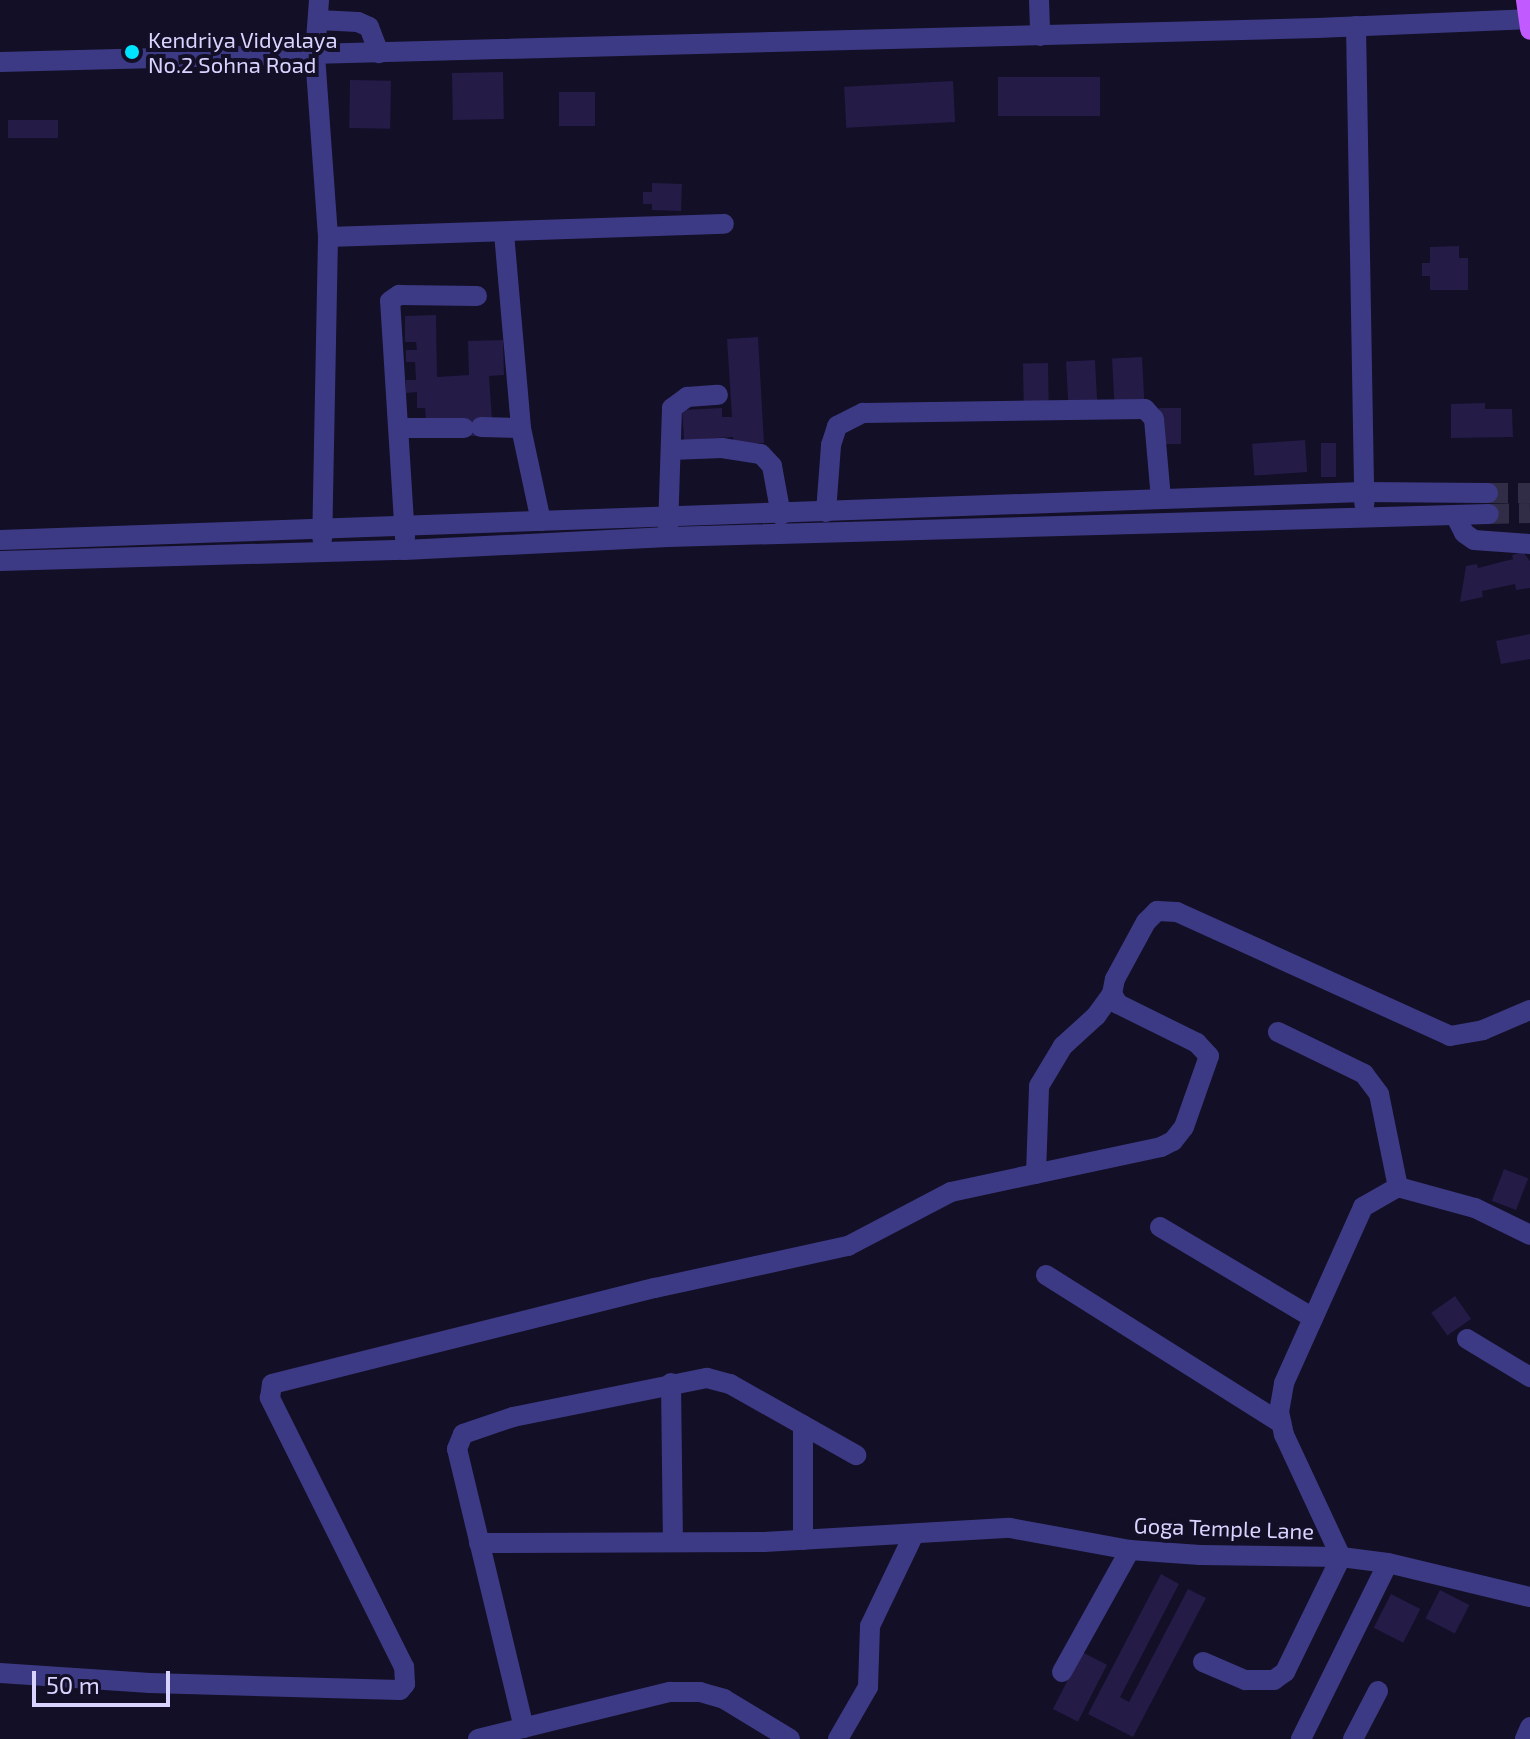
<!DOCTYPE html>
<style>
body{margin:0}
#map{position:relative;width:1530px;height:1739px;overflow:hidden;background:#130f26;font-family:"Exo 2",sans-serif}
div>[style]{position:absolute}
.building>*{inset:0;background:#241b47;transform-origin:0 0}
.minor-tunnel>*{height:20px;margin-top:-10px;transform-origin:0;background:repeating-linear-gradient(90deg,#312d47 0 20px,transparent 0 30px)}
.minor>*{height:20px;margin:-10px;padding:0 10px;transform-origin:10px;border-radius:10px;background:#3d3a85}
.major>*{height:20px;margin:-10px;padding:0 10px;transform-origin:10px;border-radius:10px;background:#c25bff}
.dots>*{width:22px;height:22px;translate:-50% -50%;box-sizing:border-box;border:4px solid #130f26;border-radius:50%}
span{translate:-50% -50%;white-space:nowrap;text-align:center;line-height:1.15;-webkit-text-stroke:8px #130f26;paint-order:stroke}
.poi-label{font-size:22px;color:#d9d4ff}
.left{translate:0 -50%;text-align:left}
.street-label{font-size:22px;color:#d9d4ff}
.scale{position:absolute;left:32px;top:1671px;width:138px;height:36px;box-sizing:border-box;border:4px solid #d9d4ff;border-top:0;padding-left:10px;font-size:24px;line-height:28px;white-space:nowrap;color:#d9d4ff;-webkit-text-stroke:6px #130f26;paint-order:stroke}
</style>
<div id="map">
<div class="building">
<div style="left:503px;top:72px;width:47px;height:51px;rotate:89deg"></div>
<div style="left:998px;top:77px;width:102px;height:39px"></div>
<div style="left:350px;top:80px;width:41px;height:48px;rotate:1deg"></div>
<div style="left:953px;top:81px;width:41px;height:109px;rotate:87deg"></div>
<div style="left:559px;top:92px;width:36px;height:34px"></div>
<div style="left:58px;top:120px;width:18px;height:50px;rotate:90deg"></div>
<div style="clip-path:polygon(652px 183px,682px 184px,681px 211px,652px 210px,652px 204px,643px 204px,643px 192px,652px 192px)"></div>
<div style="clip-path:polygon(1459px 246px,1459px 258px,1468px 258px,1468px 290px,1430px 290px,1430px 276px,1422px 276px,1422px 263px,1430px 263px,1430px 247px)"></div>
<div style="clip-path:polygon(436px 315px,437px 377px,469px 375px,468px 341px,503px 340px,504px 375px,489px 376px,492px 419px,481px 436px,464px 436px,426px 421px,425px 408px,417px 408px,417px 392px,406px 393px,406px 380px,416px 380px,415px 362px,406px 362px,406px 350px,417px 350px,416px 342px,405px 342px,405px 316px)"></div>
<div style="clip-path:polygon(758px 337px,764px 443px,734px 445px,733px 437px,684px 440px,682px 410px,722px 408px,722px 417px,732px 417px,727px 339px)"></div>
<div style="left:1142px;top:357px;width:43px;height:30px;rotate:87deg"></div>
<div style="left:1095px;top:360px;width:45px;height:29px;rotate:87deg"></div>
<div style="left:1048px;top:363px;width:43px;height:25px;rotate:89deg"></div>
<div style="clip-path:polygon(1485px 403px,1485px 409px,1512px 409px,1513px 437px,1451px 438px,1451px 404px)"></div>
<div style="left:1159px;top:408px;width:22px;height:36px"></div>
<div style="left:1305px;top:440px;width:32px;height:53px;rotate:86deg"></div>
<div style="left:1321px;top:443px;width:15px;height:34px"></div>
<div style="clip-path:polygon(1523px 552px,1530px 561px,1530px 588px,1516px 590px,1515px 584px,1482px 591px,1483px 597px,1460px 602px,1466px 566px,1477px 564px,1478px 568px,1513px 559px,1512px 555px)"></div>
<div style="clip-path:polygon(1530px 634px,1530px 659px,1501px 664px,1496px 641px)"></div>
<div style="left:1504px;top:1169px;width:26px;height:34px;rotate:21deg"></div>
<div style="left:1455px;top:1296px;width:28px;height:29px;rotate:55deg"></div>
<div style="clip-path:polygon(1161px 1574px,1179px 1584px,1120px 1697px,1129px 1702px,1188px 1589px,1206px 1598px,1133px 1737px,1088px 1714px)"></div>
<div style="left:1440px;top:1590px;width:33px;height:32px;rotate:27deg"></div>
<div style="left:1391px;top:1594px;width:33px;height:38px;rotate:27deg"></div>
<div style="left:1082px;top:1652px;width:28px;height:64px;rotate:27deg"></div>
</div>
<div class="minor-tunnel">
<div style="left:1488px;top:493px;width:42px"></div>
<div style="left:1489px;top:514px;width:41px;rotate:-1.4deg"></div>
</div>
<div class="minor">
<div style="left:319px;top:0;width:55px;rotate:94.2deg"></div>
<div style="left:315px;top:55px;width:182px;rotate:85.9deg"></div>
<div style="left:328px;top:237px;width:301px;rotate:91.1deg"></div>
<div style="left:1039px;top:0;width:36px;rotate:88deg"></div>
<div style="left:318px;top:20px;width:40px;rotate:2.9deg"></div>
<div style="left:358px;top:22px;width:12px;rotate:24deg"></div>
<div style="left:369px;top:27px;width:28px;rotate:69deg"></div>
<div style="left:1356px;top:26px;width:478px;rotate:89deg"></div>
<div style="left:0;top:62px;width:1317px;rotate:-1.48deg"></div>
<div style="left:1317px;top:28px;width:212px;rotate:-2.4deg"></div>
<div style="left:504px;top:233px;width:196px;rotate:85deg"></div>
<div style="left:521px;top:428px;width:95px;rotate:77.9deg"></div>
<div style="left:328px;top:237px;width:396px;rotate:-1.9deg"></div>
<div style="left:481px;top:427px;width:40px;rotate:1.4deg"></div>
<div style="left:399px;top:428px;width:65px"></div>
<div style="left:671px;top:450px;width:51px;rotate:-2.2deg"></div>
<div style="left:722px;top:448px;width:39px;rotate:9deg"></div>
<div style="left:761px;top:454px;width:16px;rotate:47deg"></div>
<div style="left:772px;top:466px;width:50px;rotate:79.6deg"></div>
<div style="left:826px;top:512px;width:67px;rotate:-85.7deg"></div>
<div style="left:831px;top:445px;width:20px;rotate:-72deg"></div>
<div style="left:837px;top:426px;width:29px;rotate:-27deg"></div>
<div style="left:863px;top:413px;width:282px;rotate:-0.8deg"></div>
<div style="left:1145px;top:409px;width:13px;rotate:48deg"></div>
<div style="left:1154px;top:419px;width:80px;rotate:85deg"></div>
<div style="left:1455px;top:515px;width:20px;rotate:63deg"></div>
<div style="left:1464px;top:533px;width:12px;rotate:35deg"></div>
<div style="left:1474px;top:540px;width:56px;rotate:4.1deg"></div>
<div style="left:668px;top:529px;width:121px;rotate:-88.1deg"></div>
<div style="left:672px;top:408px;width:19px;rotate:-36deg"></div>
<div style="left:687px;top:397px;width:31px;rotate:-4deg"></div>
<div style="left:405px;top:538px;width:237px;rotate:-93.6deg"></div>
<div style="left:390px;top:301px;width:11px;rotate:-34deg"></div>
<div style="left:399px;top:295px;width:78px;rotate:0.7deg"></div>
<div style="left:0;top:540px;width:1363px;rotate:-2.02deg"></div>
<div style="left:1362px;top:492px;width:126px;rotate:0.5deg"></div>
<div style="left:0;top:561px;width:404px;rotate:-1.6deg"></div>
<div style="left:404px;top:550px;width:264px;rotate:-2.8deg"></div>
<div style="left:668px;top:537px;width:821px;rotate:-1.6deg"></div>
<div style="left:1278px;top:1032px;width:96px;rotate:26deg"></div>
<div style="left:1364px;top:1074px;width:25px;rotate:53deg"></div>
<div style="left:1379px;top:1094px;width:95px;rotate:78.5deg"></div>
<div style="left:1036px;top:1174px;width:88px;rotate:-88deg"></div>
<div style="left:1039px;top:1086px;width:47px;rotate:-59deg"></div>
<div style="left:1063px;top:1046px;width:45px;rotate:-42.3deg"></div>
<div style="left:1096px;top:1016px;width:27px;rotate:-54deg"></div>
<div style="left:1160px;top:1227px;width:178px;rotate:30.7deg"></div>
<div style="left:1046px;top:1275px;width:278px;rotate:32.2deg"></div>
<div style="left:1467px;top:1339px;width:74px;rotate:31.1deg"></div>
<div style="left:671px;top:1383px;width:159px;rotate:89.3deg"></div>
<div style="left:803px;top:1425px;width:115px;rotate:90deg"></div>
<div style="left:479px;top:1543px;width:285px;rotate:-0.2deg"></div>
<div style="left:764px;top:1542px;width:246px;rotate:-3.3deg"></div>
<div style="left:1010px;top:1528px;width:122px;rotate:10.4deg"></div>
<div style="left:1130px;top:1550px;width:70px;rotate:4.1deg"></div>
<div style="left:1200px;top:1555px;width:141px;rotate:0.8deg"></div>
<div style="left:1341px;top:1557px;width:47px;rotate:7.3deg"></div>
<div style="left:1388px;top:1563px;width:146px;rotate:13.5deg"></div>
<div style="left:1203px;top:1662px;width:46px;rotate:23.2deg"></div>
<div style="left:1245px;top:1680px;width:29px"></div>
<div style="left:1274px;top:1680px;width:14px;rotate:-36deg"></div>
<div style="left:1285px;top:1672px;width:128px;rotate:-64deg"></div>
<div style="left:1341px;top:1557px;width:135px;rotate:-115deg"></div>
<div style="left:1284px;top:1435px;width:24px;rotate:-102deg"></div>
<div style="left:1279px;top:1412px;width:29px;rotate:-80deg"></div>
<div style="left:1284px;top:1383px;width:193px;rotate:-65.8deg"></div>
<div style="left:1363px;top:1207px;width:40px;rotate:-29.7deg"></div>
<div style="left:1398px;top:1187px;width:80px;rotate:15.3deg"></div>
<div style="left:1475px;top:1208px;width:61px;rotate:26.1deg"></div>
<div style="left:1062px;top:1672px;width:140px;rotate:-60.9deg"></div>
<div style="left:0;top:1673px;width:150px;rotate:3.8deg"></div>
<div style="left:150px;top:1683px;width:250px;rotate:1.6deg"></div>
<div style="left:400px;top:1690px;width:8px;rotate:-50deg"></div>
<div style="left:405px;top:1684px;width:17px;rotate:-93deg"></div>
<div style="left:404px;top:1667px;width:301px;rotate:-116.5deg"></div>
<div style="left:270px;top:1398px;width:14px;rotate:-82deg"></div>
<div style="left:272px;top:1384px;width:395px;rotate:-14.1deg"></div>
<div style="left:655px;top:1288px;width:198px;rotate:-12.3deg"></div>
<div style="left:848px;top:1246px;width:116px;rotate:-27.7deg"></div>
<div style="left:951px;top:1192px;width:215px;rotate:-12.1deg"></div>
<div style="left:1161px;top:1147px;width:13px;rotate:-27deg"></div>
<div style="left:1173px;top:1141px;width:18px;rotate:-52deg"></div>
<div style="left:1184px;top:1127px;width:75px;rotate:-70.6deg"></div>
<div style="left:1209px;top:1056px;width:18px;rotate:-133deg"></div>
<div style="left:1197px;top:1043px;width:88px;rotate:-153.7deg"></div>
<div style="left:1118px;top:1004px;width:12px;rotate:-121deg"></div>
<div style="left:1112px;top:994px;width:15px;rotate:-79deg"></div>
<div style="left:1115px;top:979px;width:65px;rotate:-61.5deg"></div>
<div style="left:1146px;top:922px;width:16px;rotate:-45deg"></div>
<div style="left:1157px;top:911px;width:20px;rotate:3deg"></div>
<div style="left:1177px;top:912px;width:300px;rotate:24.4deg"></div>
<div style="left:1450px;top:1036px;width:34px;rotate:-10deg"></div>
<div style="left:1483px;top:1030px;width:51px;rotate:-23.1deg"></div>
<div style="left:524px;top:1728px;width:287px;rotate:-103.5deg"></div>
<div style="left:457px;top:1449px;width:16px;rotate:-68deg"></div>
<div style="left:463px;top:1434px;width:53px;rotate:-18.8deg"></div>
<div style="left:513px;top:1417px;width:198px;rotate:-11.4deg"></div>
<div style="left:707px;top:1378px;width:24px;rotate:15deg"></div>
<div style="left:730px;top:1384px;width:145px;rotate:29.4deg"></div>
<div style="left:478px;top:1739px;width:198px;rotate:-13.8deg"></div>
<div style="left:670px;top:1692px;width:30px"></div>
<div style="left:700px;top:1692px;width:25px;rotate:16deg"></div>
<div style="left:724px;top:1699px;width:77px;rotate:31.2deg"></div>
<div style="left:838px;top:1739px;width:60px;rotate:-60deg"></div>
<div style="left:868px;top:1687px;width:61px;rotate:-88.1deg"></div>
<div style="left:870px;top:1626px;width:102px;rotate:-64.4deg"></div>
<div style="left:1301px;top:1739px;width:196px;rotate:-63.7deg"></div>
<div style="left:1353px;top:1739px;width:54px;rotate:-62.5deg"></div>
<div style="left:1525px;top:1739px;width:13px;rotate:-67deg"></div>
</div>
<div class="major">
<div style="left:1526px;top:0;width:30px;rotate:82deg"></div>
</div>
<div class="dots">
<div style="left:132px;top:52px;background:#00e5ff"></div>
</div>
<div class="poi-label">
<span class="left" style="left:148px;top:52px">Kendriya Vidyalaya<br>No.2 Sohna Road</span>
</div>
<div class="street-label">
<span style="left:1224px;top:1528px;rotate:2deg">Goga Temple Lane</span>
</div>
<div class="scale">50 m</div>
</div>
